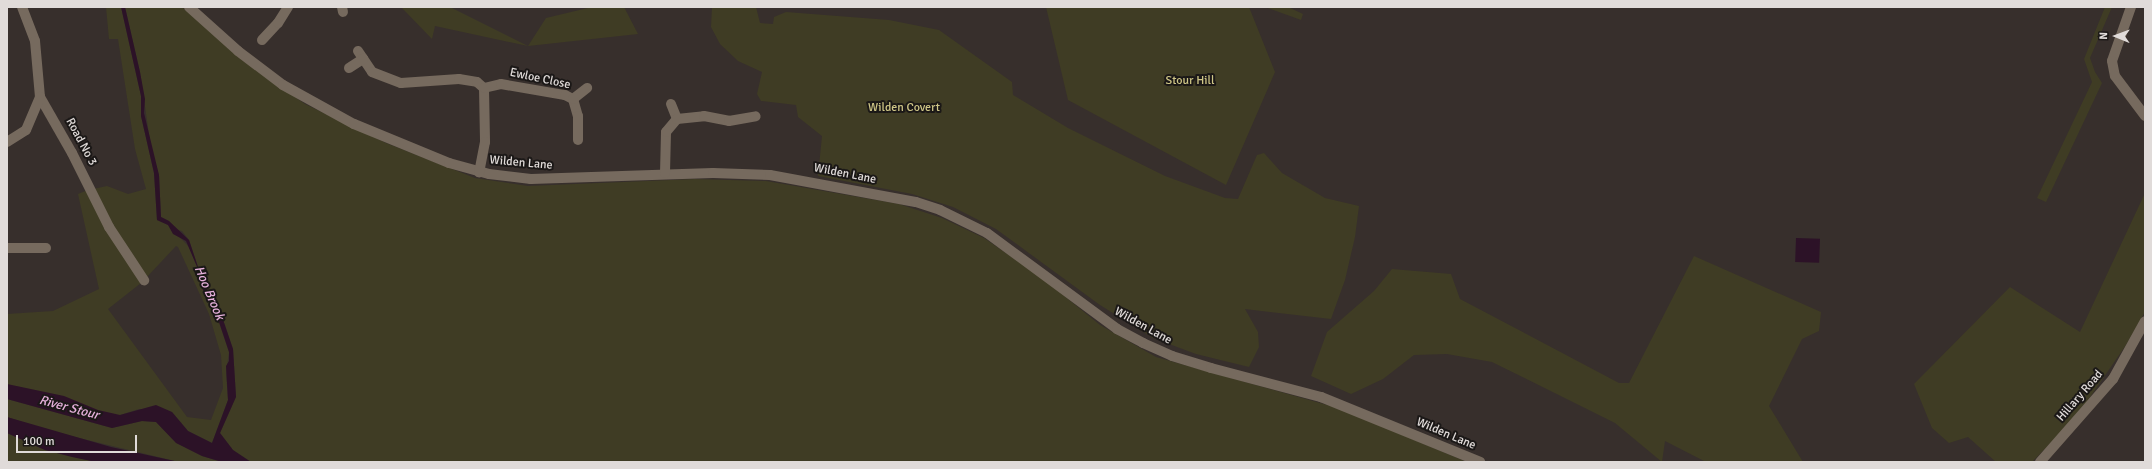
<!DOCTYPE html>
<style>
body{margin:0}
#map{position:relative;width:2152px;height:469px;overflow:hidden;background:#372f2c;font-family:Signika,sans-serif}
div>[style]{position:absolute}
.green>*{inset:0;background:#3f3c24}
.water>*{inset:0;background:#2c1227;transform-origin:0 0}
.minor>*{height:10px;margin:-5px;padding:0 5px;transform-origin:5px;border-radius:5px;background:#766a5e}
span{translate:-50% -50%;white-space:nowrap;text-align:center;line-height:1.15;-webkit-text-stroke:4px #1b1817;paint-order:stroke}
.street-label{font-size:12px;color:#e0dbd9}
.park-label{font-size:12px;color:#cfc687}
.water-label{font-size:13px;color:#e7b1dc;font-style:italic}
.frame{position:absolute;inset:0;border:8px solid #e0dbd9;pointer-events:none}
.north{position:absolute;left:2096px;top:16px;width:40px;height:40px;-webkit-text-stroke:3px #1b1817;paint-order:stroke;rotate:271deg;font-size:11px;font-weight:700;line-height:16px;text-align:center;color:#e0dbd9}
.north::after{content:'';display:block;margin:auto;width:14px;height:18px;background:#e0dbd9;clip-path:polygon(50% 0,100% 100%,50% 72%,0 100%)}
.scale{position:absolute;left:16px;top:435px;width:121px;height:18px;box-sizing:border-box;border:2px solid #e0dbd9;border-top:0;padding-left:5px;font-size:12px;line-height:14px;white-space:nowrap;color:#e0dbd9;-webkit-text-stroke:3px #1b1817;paint-order:stroke}
</style>
<div id="map">
<div class="green">
<div style="clip-path:polygon(106px 7px,121px 7px,141px 96px,141px 116px,154px 173px,157px 220px,168px 225px,189px 247px,201px 276px,201px 287px,213px 304px,229px 352px,226px 373px,228px 400px,212px 443px,188px 431px,172px 412px,139px 409px,120px 415px,96px 416px,20px 387px,7px 385px,7px 314px,53px 311px,99px 289px,78px 194px,88px 190px,141px 283px,108px 309px,187px 417px,211px 420px,223px 388px,221px 355px,209px 314px,178px 247px,176px 246px,146px 278px,127px 252px,93px 189px,107px 186px,128px 194px,146px 189px,135px 149px,118px 39px,109px 39px)"></div>
<div style="clip-path:polygon(125px 7px,182px 7px,241px 59px,305px 104px,386px 143px,475px 178px,528px 186px,695px 179px,766px 181px,899px 204px,942px 218px,984px 238px,1041px 277px,1100px 325px,1156px 357px,1338px 408px,1467px 462px,251px 462px,233px 450px,220px 433px,236px 396px,233px 349px,218px 305px,205px 287px,204px 274px,198px 267px,189px 240px,182px 231px,174px 229px,169px 221px,161px 217px,159px 175px,151px 148px,140px 72px)"></div>
<div style="clip-path:polygon(401px 7px,450px 7px,528px 46px,546px 18px,592px 7px,624px 7px,638px 34px,528px 46px,435px 26px,432px 39px)"></div>
<div style="clip-path:polygon(712px 7px,756px 7px,760px 23px,773px 24px,774px 17px,786px 12px,889px 20px,939px 30px,1012px 82px,1013px 95px,1068px 128px,1165px 176px,1225px 198px,1238px 199px,1257px 155px,1264px 153px,1282px 173px,1325px 198px,1359px 206px,1355px 237px,1345px 280px,1331px 319px,1245px 309px,1258px 332px,1259px 347px,1249px 367px,1196px 354px,1153px 338px,1100px 305px,996px 229px,953px 207px,912px 194px,818px 176px,822px 136px,798px 117px,796px 105px,761px 101px,757px 94px,762px 72px,738px 61px,720px 44px,711px 27px)"></div>
<div style="clip-path:polygon(1046px 7px,1249px 7px,1275px 72px,1226px 185px,1068px 100px)"></div>
<div style="clip-path:polygon(1265px 7px,1288px 7px,1303px 14px,1301px 20px)"></div>
<div style="clip-path:polygon(2105px 7px,2112px 7px,2090px 58px,2095px 72px,2102px 83px,2046px 202px,2037px 198px,2092px 82px,2084px 59px)"></div>
<div style="clip-path:polygon(2145px 193px,2145px 312px,2126px 345px,2077px 416px,2032px 462px,1996px 462px,1968px 437px,1949px 443px,1932px 428px,1914px 384px,2010px 287px,2080px 332px)"></div>
<div style="clip-path:polygon(1694px 256px,1821px 312px,1819px 331px,1802px 339px,1769px 406px,1803px 462px,1706px 462px,1665px 441px,1662px 462px,1615px 423px,1492px 362px,1447px 354px,1414px 355px,1383px 379px,1351px 394px,1311px 376px,1327px 332px,1374px 291px,1392px 269px,1451px 274px,1460px 299px,1619px 383px,1629px 383px)"></div>
<div style="clip-path:polygon(7px 399px,112px 428px,142px 421px,156px 422px,177px 443px,202px 456px,222px 462px,179px 462px,50px 431px,7px 417px)"></div>
<div style="clip-path:polygon(7px 433px,45px 450px,96px 462px,7px 462px)"></div>
</div>
<div class="water">
<div style="clip-path:polygon(121px 7px,125px 7px,140px 72px,145px 99px,144px 113px,159px 175px,161px 217px,169px 221px,189px 240px,198px 267px,204px 274px,205px 287px,217px 302px,233px 349px,236px 397px,220px 433px,233px 450px,251px 462px,222px 462px,202px 456px,176px 443px,156px 422px,142px 421px,112px 428px,7px 399px,7px 384px,64px 396px,98px 410px,120px 415px,156px 405px,172px 412px,188px 431px,212px 443px,228px 400px,226px 366px,229px 361px,229px 352px,213px 304px,201px 287px,201px 276px,186px 241px,173px 234px,168px 225px,157px 220px,154px 173px,141px 116px,141px 96px)"></div>
<div style="left:1796px;top:238px;width:24px;height:24px;rotate:2deg"></div>
<div style="clip-path:polygon(7px 417px,111px 447px,179px 462px,96px 462px,72px 457px,45px 450px,7px 433px)"></div>
</div>
<div class="minor">
<div style="left:22px;top:7px;width:36px;rotate:69deg"></div>
<div style="left:35px;top:41px;width:56px;rotate:84.9deg"></div>
<div style="left:40px;top:97px;width:64px;rotate:60.3deg"></div>
<div style="left:72px;top:153px;width:83px;rotate:63.4deg"></div>
<div style="left:109px;top:227px;width:64px;rotate:56.6deg"></div>
<div style="left:189px;top:7px;width:66px;rotate:41.9deg"></div>
<div style="left:238px;top:51px;width:56px;rotate:37.1deg"></div>
<div style="left:283px;top:85px;width:81px;rotate:28.8deg"></div>
<div style="left:354px;top:124px;width:103px;rotate:22.3deg"></div>
<div style="left:449px;top:163px;width:41px;rotate:15.4deg"></div>
<div style="left:489px;top:174px;width:42px;rotate:6.8deg"></div>
<div style="left:531px;top:179px;width:182px;rotate:-1.9deg"></div>
<div style="left:713px;top:173px;width:57px;rotate:2deg"></div>
<div style="left:770px;top:175px;width:148px;rotate:10.5deg"></div>
<div style="left:916px;top:202px;width:25px;rotate:18deg"></div>
<div style="left:940px;top:210px;width:52px;rotate:26.1deg"></div>
<div style="left:987px;top:233px;width:162px;rotate:36.4deg"></div>
<div style="left:1117px;top:329px;width:30px;rotate:28deg"></div>
<div style="left:1143px;top:343px;width:32px;rotate:24deg"></div>
<div style="left:1172px;top:356px;width:41px;rotate:17.1deg"></div>
<div style="left:1211px;top:368px;width:114px;rotate:14.8deg"></div>
<div style="left:1321px;top:397px;width:172px;rotate:22.2deg"></div>
<div style="left:342px;top:7px;width:5px;rotate:79deg"></div>
<div style="left:2131px;top:7px;width:57px;rotate:109.4deg"></div>
<div style="left:2112px;top:61px;width:15px;rotate:79deg"></div>
<div style="left:2115px;top:76px;width:50px;rotate:53.1deg"></div>
<div style="left:262px;top:40px;width:23px;rotate:-47deg"></div>
<div style="left:278px;top:23px;width:19px;rotate:-58deg"></div>
<div style="left:358px;top:51px;width:25px;rotate:56deg"></div>
<div style="left:372px;top:72px;width:31px;rotate:21deg"></div>
<div style="left:401px;top:83px;width:58px;rotate:-3.9deg"></div>
<div style="left:459px;top:79px;width:18px;rotate:9deg"></div>
<div style="left:477px;top:82px;width:9px;rotate:41deg"></div>
<div style="left:484px;top:88px;width:54px;rotate:88.9deg"></div>
<div style="left:485px;top:142px;width:31px;rotate:101deg"></div>
<div style="left:349px;top:68px;width:17px;rotate:-33deg"></div>
<div style="left:484px;top:88px;width:17px;rotate:-13deg"></div>
<div style="left:501px;top:84px;width:65px;rotate:9.8deg"></div>
<div style="left:565px;top:95px;width:9px;rotate:27deg"></div>
<div style="left:573px;top:99px;width:18px;rotate:74deg"></div>
<div style="left:578px;top:116px;width:24px;rotate:90deg"></div>
<div style="left:573px;top:99px;width:18px;rotate:-38deg"></div>
<div style="left:671px;top:104px;width:16px;rotate:68deg"></div>
<div style="left:7px;top:142px;width:22px;rotate:-32deg"></div>
<div style="left:26px;top:130px;width:36px;rotate:-67deg"></div>
<div style="left:665px;top:173px;width:41px;rotate:-88.6deg"></div>
<div style="left:666px;top:132px;width:17px;rotate:-50deg"></div>
<div style="left:677px;top:119px;width:27px;rotate:-6deg"></div>
<div style="left:704px;top:116px;width:25px;rotate:11deg"></div>
<div style="left:729px;top:121px;width:27px;rotate:-10deg"></div>
<div style="left:7px;top:248px;width:39px"></div>
<div style="left:2040px;top:462px;width:111px;rotate:-48.7deg"></div>
<div style="left:2113px;top:379px;width:66px;rotate:-61.1deg"></div>
</div>
<div class="street-label">
<span style="left:540px;top:79px;rotate:12deg">Ewloe Close</span>
<span style="left:81px;top:142px;rotate:62deg">Road No 3</span>
<span style="left:521px;top:163px;rotate:5deg">Wilden Lane</span>
<span style="left:845px;top:174px;rotate:11deg">Wilden Lane</span>
<span style="left:1143px;top:326px;rotate:29deg">Wilden Lane</span>
<span style="left:2080px;top:396px;rotate:-49deg">Hillary Road</span>
<span style="left:1446px;top:434px;rotate:23deg">Wilden Lane</span>
</div>
<div class="park-label">
<span style="left:1190px;top:81px">Stour Hill</span>
<span style="left:904px;top:108px">Wilden Covert</span>
</div>
<div class="water-label">
<span style="left:209px;top:293px;rotate:67deg">Hoo Brook</span>
<span style="left:69px;top:408px;rotate:15deg">River Stour</span>
</div>
<div class="frame"></div>
<div class="north">N</div>
<div class="scale">100 m</div>
</div>
